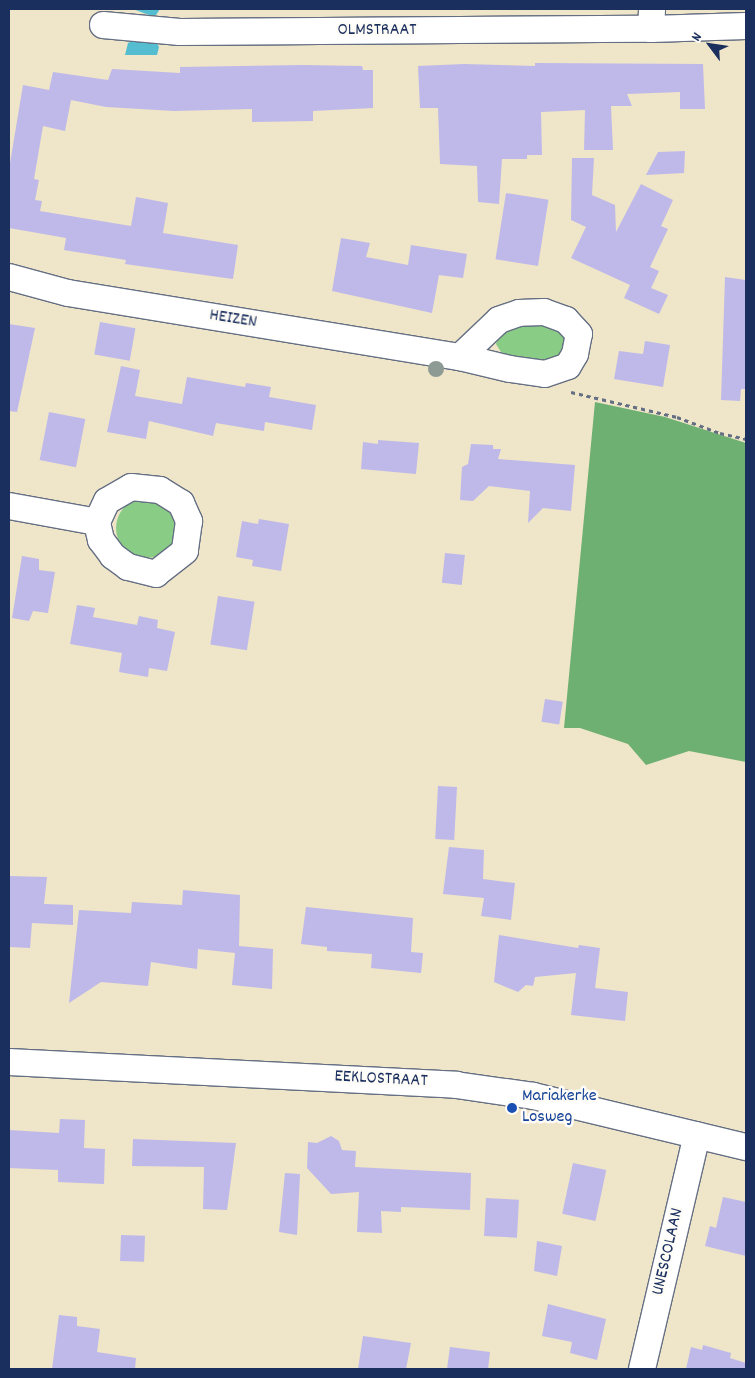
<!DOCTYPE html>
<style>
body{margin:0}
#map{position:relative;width:755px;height:1378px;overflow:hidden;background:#efe5c8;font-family:Dekko,sans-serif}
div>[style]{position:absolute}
.green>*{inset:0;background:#88cc85}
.round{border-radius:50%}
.forest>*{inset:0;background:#6eb072}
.water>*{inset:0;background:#54bed0}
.building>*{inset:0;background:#bfb9ea;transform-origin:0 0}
.path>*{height:3px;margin-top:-1.5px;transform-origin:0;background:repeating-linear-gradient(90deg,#656f83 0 4px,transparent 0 8px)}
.roads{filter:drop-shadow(1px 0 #656f83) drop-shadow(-1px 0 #656f83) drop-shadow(0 1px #656f83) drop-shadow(0 -1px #656f83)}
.minor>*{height:26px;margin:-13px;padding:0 13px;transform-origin:13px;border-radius:13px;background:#fff}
.trees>*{width:16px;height:16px;margin:-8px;border-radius:50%;background:#8d9b94}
.dots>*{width:14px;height:14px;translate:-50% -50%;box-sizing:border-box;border:2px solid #fdfcf7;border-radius:50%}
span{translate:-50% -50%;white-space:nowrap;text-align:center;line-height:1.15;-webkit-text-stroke:5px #fdfcf7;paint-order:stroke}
.street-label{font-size:18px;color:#1b2f5e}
.transit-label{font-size:18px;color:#164399}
.left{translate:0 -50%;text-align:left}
.frame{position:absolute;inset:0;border:10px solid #1b2f5e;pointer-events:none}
.north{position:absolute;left:685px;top:20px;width:50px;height:50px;-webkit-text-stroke:4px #fdfcf7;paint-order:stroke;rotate:301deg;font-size:14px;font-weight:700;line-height:20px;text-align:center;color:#1b2f5e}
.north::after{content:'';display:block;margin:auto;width:18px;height:22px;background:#1b2f5e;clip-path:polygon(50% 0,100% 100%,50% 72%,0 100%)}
</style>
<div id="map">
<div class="green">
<div style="clip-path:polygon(516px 324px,558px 327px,569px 343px,555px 361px,508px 356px,501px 352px,496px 344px,500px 334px)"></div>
<div class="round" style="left:116px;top:498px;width:60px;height:60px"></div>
</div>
<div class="forest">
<div style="clip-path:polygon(595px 402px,665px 417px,746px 443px,746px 762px,689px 751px,646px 765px,628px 744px,580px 728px,564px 728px)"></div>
</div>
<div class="water">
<div style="clip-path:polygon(133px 9px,160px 9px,156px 15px,149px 15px)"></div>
<div style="clip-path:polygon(135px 40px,155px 40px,159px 47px,157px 55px,125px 55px,128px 43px)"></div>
</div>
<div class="building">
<div style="clip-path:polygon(535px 63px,703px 64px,705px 109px,680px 109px,680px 92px,627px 94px,632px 106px,611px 106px,613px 150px,584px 150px,585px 110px,541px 112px,542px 155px,527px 155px,527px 159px,502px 159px,499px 204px,478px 202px,477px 166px,440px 164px,438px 108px,420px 108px,418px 66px,464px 64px,535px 66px)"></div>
<div style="clip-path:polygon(303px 65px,362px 66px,363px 70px,373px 70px,373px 108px,313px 111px,313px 121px,252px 122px,252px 109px,174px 111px,106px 107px,71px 100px,65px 131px,43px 126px,34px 179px,39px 180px,35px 200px,42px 201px,40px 211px,131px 226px,136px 197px,168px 203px,163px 233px,238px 245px,233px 279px,125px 264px,126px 260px,64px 250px,66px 238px,9px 228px,9px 169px,23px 85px,49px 90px,53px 72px,108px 80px,112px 69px,180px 73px,180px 67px)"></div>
<div style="clip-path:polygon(685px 151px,684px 173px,646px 175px,658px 152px)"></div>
<div style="clip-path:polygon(572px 158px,594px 158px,592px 195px,615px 205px,616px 232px,641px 184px,673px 200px,661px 226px,668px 229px,650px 267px,659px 271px,651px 288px,668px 295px,659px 314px,624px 298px,630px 285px,571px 258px,586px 227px,571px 220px)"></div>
<div style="left:506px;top:193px;width:43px;height:67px;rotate:9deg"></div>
<div style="clip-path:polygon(341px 238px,370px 243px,366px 257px,408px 265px,411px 245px,467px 254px,463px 278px,439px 275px,432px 313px,332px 291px)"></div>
<div style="clip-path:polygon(725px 277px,746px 280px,746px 389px,741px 389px,740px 401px,721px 400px)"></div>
<div style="left:100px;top:322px;width:36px;height:33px;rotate:10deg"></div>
<div style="clip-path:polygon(9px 324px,35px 328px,17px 412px,9px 411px)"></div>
<div style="clip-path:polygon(645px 341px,670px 345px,663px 387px,614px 379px,619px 351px,643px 354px)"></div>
<div style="clip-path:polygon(121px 366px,140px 370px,135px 396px,182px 404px,187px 377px,245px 387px,246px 383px,271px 387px,269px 397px,316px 405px,312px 430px,265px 422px,264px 431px,216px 423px,213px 436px,149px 421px,146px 439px,107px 432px)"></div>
<div style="left:49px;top:412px;width:37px;height:49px;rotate:11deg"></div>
<div style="clip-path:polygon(378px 440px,419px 443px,416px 474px,361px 469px,363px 442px,378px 444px)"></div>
<div style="clip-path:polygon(471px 444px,493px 445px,493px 449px,501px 449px,498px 459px,575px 465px,571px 511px,543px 508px,528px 523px,530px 491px,489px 486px,473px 501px,460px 500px,462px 467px,468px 464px)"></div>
<div style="clip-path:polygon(259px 519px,289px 524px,281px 571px,252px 566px,253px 560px,236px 557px,242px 521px,258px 524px)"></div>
<div style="left:445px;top:553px;width:20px;height:30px;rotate:6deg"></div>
<div style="clip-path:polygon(22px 556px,39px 559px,39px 570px,55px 572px,48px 613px,33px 611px,29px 621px,12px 618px)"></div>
<div style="left:218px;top:596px;width:37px;height:49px;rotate:9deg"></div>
<div style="clip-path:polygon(77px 605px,95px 608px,93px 617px,137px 625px,139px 616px,158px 620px,157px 628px,175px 632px,167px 671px,149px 668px,148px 677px,119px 672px,122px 653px,70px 644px)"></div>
<div style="left:545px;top:699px;width:18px;height:23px;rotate:9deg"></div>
<div style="left:438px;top:786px;width:19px;height:53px;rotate:3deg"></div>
<div style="clip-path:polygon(449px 847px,484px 850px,483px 879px,515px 883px,511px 920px,481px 916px,484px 898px,443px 894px)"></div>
<div style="clip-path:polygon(9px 876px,47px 877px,44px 904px,73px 905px,73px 925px,32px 923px,30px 948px,9px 947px)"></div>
<div style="clip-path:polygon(183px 890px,240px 895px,239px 946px,273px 949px,272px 989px,232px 985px,235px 953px,198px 949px,197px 969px,151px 962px,148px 986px,101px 982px,69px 1003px,79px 910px,131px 913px,132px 902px,182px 905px)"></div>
<div style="clip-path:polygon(306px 907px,413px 918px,411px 952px,423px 953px,421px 973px,371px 968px,372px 954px,327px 951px,327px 947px,301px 944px)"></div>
<div style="clip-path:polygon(499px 935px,578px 948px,579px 945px,600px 948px,595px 988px,628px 992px,625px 1021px,571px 1015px,576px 973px,535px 977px,533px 986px,526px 985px,518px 992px,494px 982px)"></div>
<div style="clip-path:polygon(60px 1119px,85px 1120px,84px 1148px,105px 1149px,104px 1184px,58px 1182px,58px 1170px,9px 1168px,9px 1130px,59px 1133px)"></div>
<div style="clip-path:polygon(331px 1136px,339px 1141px,342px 1150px,356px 1151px,355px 1167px,471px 1173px,470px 1210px,401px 1207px,401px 1212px,381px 1211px,382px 1233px,357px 1232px,359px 1192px,331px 1194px,307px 1168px,308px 1142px,317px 1143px)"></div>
<div style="clip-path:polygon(133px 1139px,236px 1143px,227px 1210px,203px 1209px,204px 1167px,132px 1166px)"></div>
<div style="left:573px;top:1163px;width:34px;height:52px;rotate:12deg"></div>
<div style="clip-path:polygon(285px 1173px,300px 1174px,297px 1235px,279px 1232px)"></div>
<div style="clip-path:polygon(723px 1197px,746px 1202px,746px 1256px,705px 1246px,710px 1226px,716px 1228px)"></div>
<div style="left:486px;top:1198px;width:33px;height:38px;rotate:3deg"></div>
<div style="left:121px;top:1235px;width:24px;height:26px;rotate:2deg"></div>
<div style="clip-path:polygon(537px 1241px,562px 1246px,557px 1276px,534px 1271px)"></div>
<div style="clip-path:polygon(548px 1304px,606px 1319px,597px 1360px,570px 1353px,572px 1342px,542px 1336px)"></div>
<div style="clip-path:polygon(59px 1315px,77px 1317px,77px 1326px,100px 1329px,97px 1352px,136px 1358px,135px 1369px,52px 1369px)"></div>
<div style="clip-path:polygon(363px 1336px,411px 1343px,406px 1369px,358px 1369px)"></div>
<div style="clip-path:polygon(703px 1345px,731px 1353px,730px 1358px,746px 1363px,746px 1369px,686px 1369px,691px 1347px,702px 1350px)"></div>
<div style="clip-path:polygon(450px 1347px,490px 1352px,488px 1369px,447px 1369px)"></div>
</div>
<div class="path">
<div style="left:571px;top:392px;width:109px;rotate:13.3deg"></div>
<div style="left:677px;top:417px;width:46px;rotate:20.4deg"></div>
<div style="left:720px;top:433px;width:27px;rotate:13deg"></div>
</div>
<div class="roads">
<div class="minor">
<div style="left:103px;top:25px;width:77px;rotate:5.2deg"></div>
<div style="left:180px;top:32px;width:471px;rotate:-0.4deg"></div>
<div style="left:651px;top:29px;width:20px;rotate:-87deg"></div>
<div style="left:651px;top:29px;width:95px;rotate:-1.8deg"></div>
<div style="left:9px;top:277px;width:61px;rotate:15.2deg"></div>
<div style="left:68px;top:293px;width:397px;rotate:9.3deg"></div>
<div style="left:460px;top:357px;width:51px;rotate:13.5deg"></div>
<div style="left:510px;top:369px;width:35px;rotate:8deg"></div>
<div style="left:545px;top:374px;width:24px;rotate:-19deg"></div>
<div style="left:568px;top:366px;width:14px;rotate:-60deg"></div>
<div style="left:575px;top:354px;width:20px;rotate:-79deg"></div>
<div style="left:579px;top:334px;width:19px;rotate:-133deg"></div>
<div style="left:566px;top:320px;width:23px;rotate:-160deg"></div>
<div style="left:544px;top:312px;width:25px;rotate:178deg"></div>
<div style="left:519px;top:313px;width:21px;rotate:161deg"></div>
<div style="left:499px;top:320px;width:54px;rotate:136.5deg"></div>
<div style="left:131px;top:487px;width:29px;rotate:6deg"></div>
<div style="left:160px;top:490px;width:25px;rotate:32deg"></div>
<div style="left:181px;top:503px;width:20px;rotate:66deg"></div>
<div style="left:189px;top:521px;width:30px;rotate:98deg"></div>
<div style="left:185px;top:551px;width:37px;rotate:142deg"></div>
<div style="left:156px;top:574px;width:29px;rotate:-166deg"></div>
<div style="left:128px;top:567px;width:19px;rotate:-144deg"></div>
<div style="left:113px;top:556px;width:20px;rotate:-127deg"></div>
<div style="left:101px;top:540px;width:18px;rotate:-103deg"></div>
<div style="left:97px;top:522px;width:23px;rotate:-65deg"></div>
<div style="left:107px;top:501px;width:28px;rotate:-30deg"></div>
<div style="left:9px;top:506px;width:89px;rotate:10.3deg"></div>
<div style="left:9px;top:1062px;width:448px;rotate:2.9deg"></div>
<div style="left:456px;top:1085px;width:78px;rotate:8.1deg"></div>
<div style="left:533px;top:1096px;width:219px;rotate:13.5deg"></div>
<div style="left:642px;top:1369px;width:240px;rotate:-76.8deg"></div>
</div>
</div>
<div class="trees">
<div style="left:436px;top:369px"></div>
</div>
<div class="dots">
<div style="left:512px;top:1108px;background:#1a4fb4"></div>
</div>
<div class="street-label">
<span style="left:377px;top:31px">OLMSTRAAT</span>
<span style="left:233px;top:320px;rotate:9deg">HEIZEN</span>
<span style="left:381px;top:1080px;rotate:3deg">EEKLOSTRAAT</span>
<span style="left:669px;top:1252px;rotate:-77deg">UNESCOLAAN</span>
</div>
<div class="transit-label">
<span class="left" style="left:522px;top:1108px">Mariakerke<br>Losweg</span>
</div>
<div class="frame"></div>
<div class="north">N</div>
</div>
